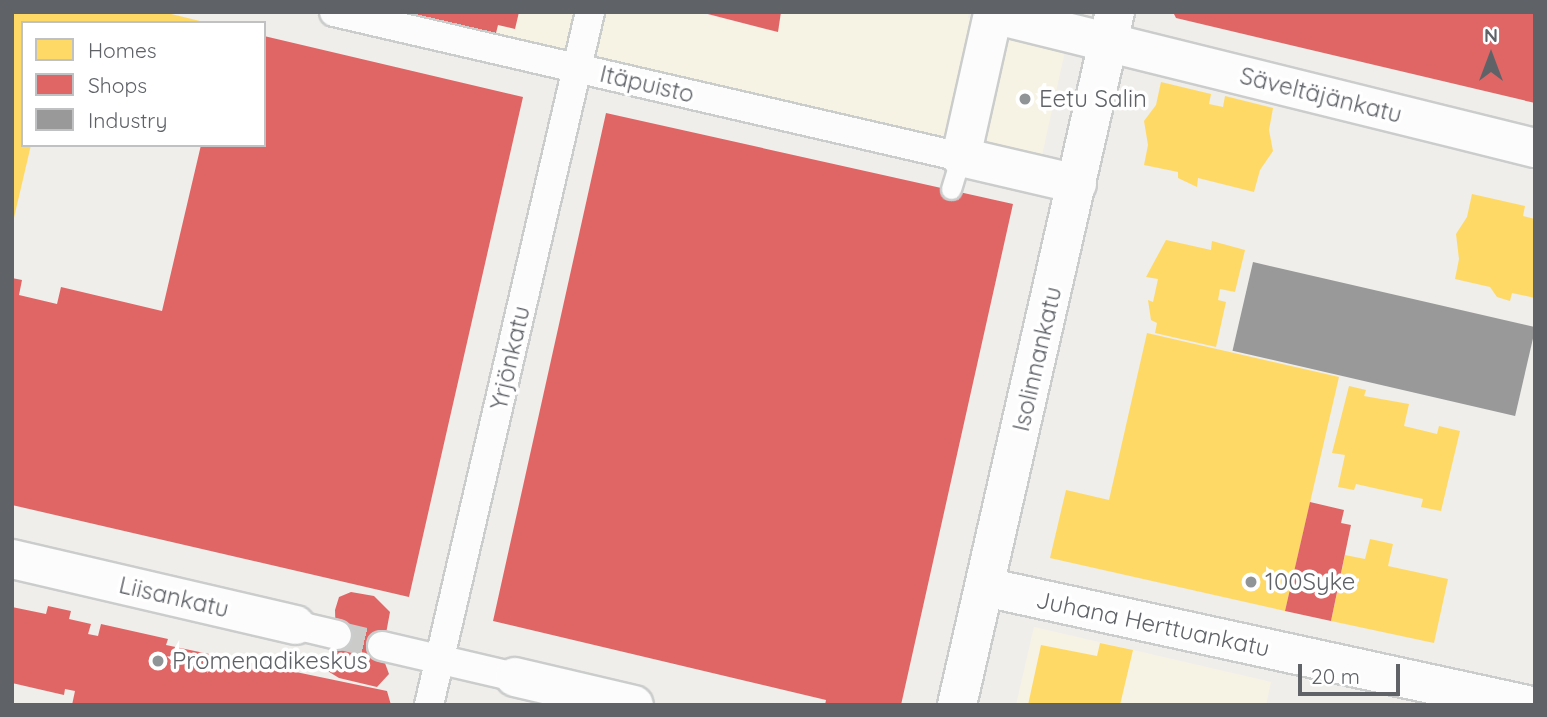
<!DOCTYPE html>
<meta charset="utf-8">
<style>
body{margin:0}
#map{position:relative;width:1547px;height:717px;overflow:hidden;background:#efeeea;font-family:Quicksand,sans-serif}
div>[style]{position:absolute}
.commercial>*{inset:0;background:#f7f3e4}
.homes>*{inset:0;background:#ffd966}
.shops>*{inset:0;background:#e06666}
.industry>*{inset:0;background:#999;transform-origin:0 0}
.pedestrian-tunnel>*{height:28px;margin-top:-14px;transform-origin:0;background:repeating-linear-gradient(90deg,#cbcbca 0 28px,transparent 0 42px)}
.roads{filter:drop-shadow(2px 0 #cbcccc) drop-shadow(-2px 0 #cbcccc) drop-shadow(0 2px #cbcccc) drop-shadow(0 -2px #cbcccc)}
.service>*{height:19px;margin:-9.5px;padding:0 9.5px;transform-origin:9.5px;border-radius:9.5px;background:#fdfcfc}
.pedestrian>*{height:28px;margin:-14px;padding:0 14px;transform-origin:14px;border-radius:14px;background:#fdfcfc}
.minor>*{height:38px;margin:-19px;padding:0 19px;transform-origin:19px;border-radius:19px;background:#fdfcfc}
.secondary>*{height:38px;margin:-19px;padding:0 19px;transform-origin:19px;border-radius:19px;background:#fdfcfc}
.dots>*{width:19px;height:19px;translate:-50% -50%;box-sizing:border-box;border:4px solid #fff;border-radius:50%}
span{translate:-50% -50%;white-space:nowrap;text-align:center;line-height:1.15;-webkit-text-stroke:7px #fff;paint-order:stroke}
.street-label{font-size:24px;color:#5f6368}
.poi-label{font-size:24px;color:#5f6368}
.left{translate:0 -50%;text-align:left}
.frame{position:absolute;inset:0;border:14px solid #5f6368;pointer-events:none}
.legend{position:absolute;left:21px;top:21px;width:245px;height:126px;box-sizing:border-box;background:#fff;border:2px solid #bfc1c3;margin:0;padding:9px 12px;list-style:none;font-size:21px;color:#5f6368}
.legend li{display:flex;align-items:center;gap:14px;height:35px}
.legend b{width:35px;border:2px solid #bfc1c3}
.north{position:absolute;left:1456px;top:21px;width:70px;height:70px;-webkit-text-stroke:5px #fff;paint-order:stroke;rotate:0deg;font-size:19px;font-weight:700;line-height:28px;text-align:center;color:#5f6368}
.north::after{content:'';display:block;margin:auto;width:24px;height:32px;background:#5f6368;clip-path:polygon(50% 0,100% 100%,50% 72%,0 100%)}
.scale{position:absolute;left:1298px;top:664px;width:102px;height:32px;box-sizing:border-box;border:4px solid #5f6368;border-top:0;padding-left:9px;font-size:21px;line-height:24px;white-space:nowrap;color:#5f6368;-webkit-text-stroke:5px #fff;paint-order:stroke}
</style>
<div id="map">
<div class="commercial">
<div style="clip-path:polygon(334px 12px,408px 12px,496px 36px,498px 25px,515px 29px,519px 12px,695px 12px,777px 32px,781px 12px,969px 12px,968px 18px,1067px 42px,1039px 169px)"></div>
<div style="clip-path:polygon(1034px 627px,1271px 682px,1266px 705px,1016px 705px)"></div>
</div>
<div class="homes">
<div style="clip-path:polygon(12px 12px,163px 12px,204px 22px,23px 23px,23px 145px,31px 145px,13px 222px)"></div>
<div style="clip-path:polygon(1161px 82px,1211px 94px,1209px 104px,1223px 107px,1225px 96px,1273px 108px,1269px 130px,1273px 151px,1260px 170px,1254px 192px,1198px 178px,1197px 187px,1178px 178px,1178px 172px,1144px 165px,1148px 145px,1144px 121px,1156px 105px)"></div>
<div style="clip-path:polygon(1472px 194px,1525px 206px,1523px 216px,1535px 219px,1535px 298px,1512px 293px,1510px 301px,1497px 297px,1490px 287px,1455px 279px,1459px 259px,1456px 234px,1467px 217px)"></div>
<div style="clip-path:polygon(1166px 240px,1211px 250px,1212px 241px,1245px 250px,1235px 292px,1220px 289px,1218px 300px,1226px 302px,1216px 347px,1155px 333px,1157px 323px,1151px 320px,1148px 300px,1153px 302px,1158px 279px,1146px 277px)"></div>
<div style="clip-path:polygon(1147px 333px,1339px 377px,1285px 611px,1050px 558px,1066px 490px,1109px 500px)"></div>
<div style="clip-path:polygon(1349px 386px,1366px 390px,1364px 396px,1409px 404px,1404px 426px,1437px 434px,1439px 426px,1460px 431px,1441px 511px,1421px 507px,1423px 499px,1356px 484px,1354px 490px,1338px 487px,1345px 455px,1332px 453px)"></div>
<div style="clip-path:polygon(1370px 539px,1393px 544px,1388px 566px,1448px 579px,1434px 643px,1331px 621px,1345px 555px,1365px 559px)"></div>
<div style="clip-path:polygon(1100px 643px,1133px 650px,1120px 705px,1028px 705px,1041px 645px,1097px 656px)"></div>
</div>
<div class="shops">
<div style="clip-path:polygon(408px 12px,519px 12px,515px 29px,498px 25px,495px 37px,407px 16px)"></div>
<div style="clip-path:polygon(700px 12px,781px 12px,778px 32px)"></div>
<div style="clip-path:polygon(1173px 12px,1535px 12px,1535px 103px,1176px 18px)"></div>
<div style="clip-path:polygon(264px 36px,523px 97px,409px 597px,12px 505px,12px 278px,22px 280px,19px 295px,57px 304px,61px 287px,162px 311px,201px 145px,264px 145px)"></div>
<div style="clip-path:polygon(606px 113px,1013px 204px,901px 705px,825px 705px,826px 700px,493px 621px)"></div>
<div style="clip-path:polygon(1310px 502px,1344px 510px,1341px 523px,1351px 525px,1331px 621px,1285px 611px)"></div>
<div style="clip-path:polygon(351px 592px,374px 596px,390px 612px,382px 655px,389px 674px,377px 687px,339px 678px,326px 670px,336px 642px,335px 610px,339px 597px)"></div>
<div style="clip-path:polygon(48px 606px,71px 611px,69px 619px,91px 624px,88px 634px,98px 636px,101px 624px,168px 639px,166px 645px,387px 691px,391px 705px,72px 705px,75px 691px,65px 689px,64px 695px,12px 683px,12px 607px,46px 614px)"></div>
</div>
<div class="industry">
<div style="left:1253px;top:262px;width:290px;height:91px;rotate:13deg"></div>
</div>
<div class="pedestrian-tunnel">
<div style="left:337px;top:635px;width:46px;rotate:13.7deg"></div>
</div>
<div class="roads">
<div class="service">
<div style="left:951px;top:189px;width:34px;rotate:-73deg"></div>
</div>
<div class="pedestrian">
<div style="left:334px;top:12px;width:644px;rotate:13.02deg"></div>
<div style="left:295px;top:625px;width:43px;rotate:13.4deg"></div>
<div style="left:382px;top:646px;width:137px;rotate:13.1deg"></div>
<div style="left:429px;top:705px;width:711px;rotate:-76.92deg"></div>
</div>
<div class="minor">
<div style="left:1077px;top:184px;width:119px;rotate:-166.9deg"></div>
<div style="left:961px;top:157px;width:147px;rotate:-77.4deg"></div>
<div style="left:993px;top:14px;width:558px;rotate:13.89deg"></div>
<div style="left:12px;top:559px;width:291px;rotate:13.1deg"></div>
<div style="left:985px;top:587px;width:555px;rotate:12.28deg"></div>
<div style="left:515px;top:677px;width:122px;rotate:13.2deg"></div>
</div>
<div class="secondary">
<div style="left:957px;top:705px;width:711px;rotate:-77.16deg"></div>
</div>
</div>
<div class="dots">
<div style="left:1025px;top:99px;background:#919496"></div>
<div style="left:1251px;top:582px;background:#919496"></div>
<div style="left:158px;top:661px;background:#919496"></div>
</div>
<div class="street-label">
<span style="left:647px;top:84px;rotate:13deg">Itäpuisto</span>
<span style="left:1321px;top:95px;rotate:14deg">Säveltäjänkatu</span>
<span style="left:510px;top:358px;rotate:-77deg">Yrjönkatu</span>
<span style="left:1037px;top:359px;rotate:-77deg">Isolinnankatu</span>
<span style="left:174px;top:597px;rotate:13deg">Liisankatu</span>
<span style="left:1153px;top:624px;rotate:12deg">Juhana Herttuankatu</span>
</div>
<div class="poi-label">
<span class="left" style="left:1039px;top:99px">Eetu Salin</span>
<span class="left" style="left:1265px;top:582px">100Syke</span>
<span class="left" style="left:172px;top:661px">Promenadikeskus</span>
</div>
<div class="frame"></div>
<ul class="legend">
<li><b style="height:19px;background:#ffd966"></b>Homes</li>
<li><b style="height:19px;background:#e06666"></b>Shops</li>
<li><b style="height:19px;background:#999"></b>Industry</li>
</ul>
<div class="north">N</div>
<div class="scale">20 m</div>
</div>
